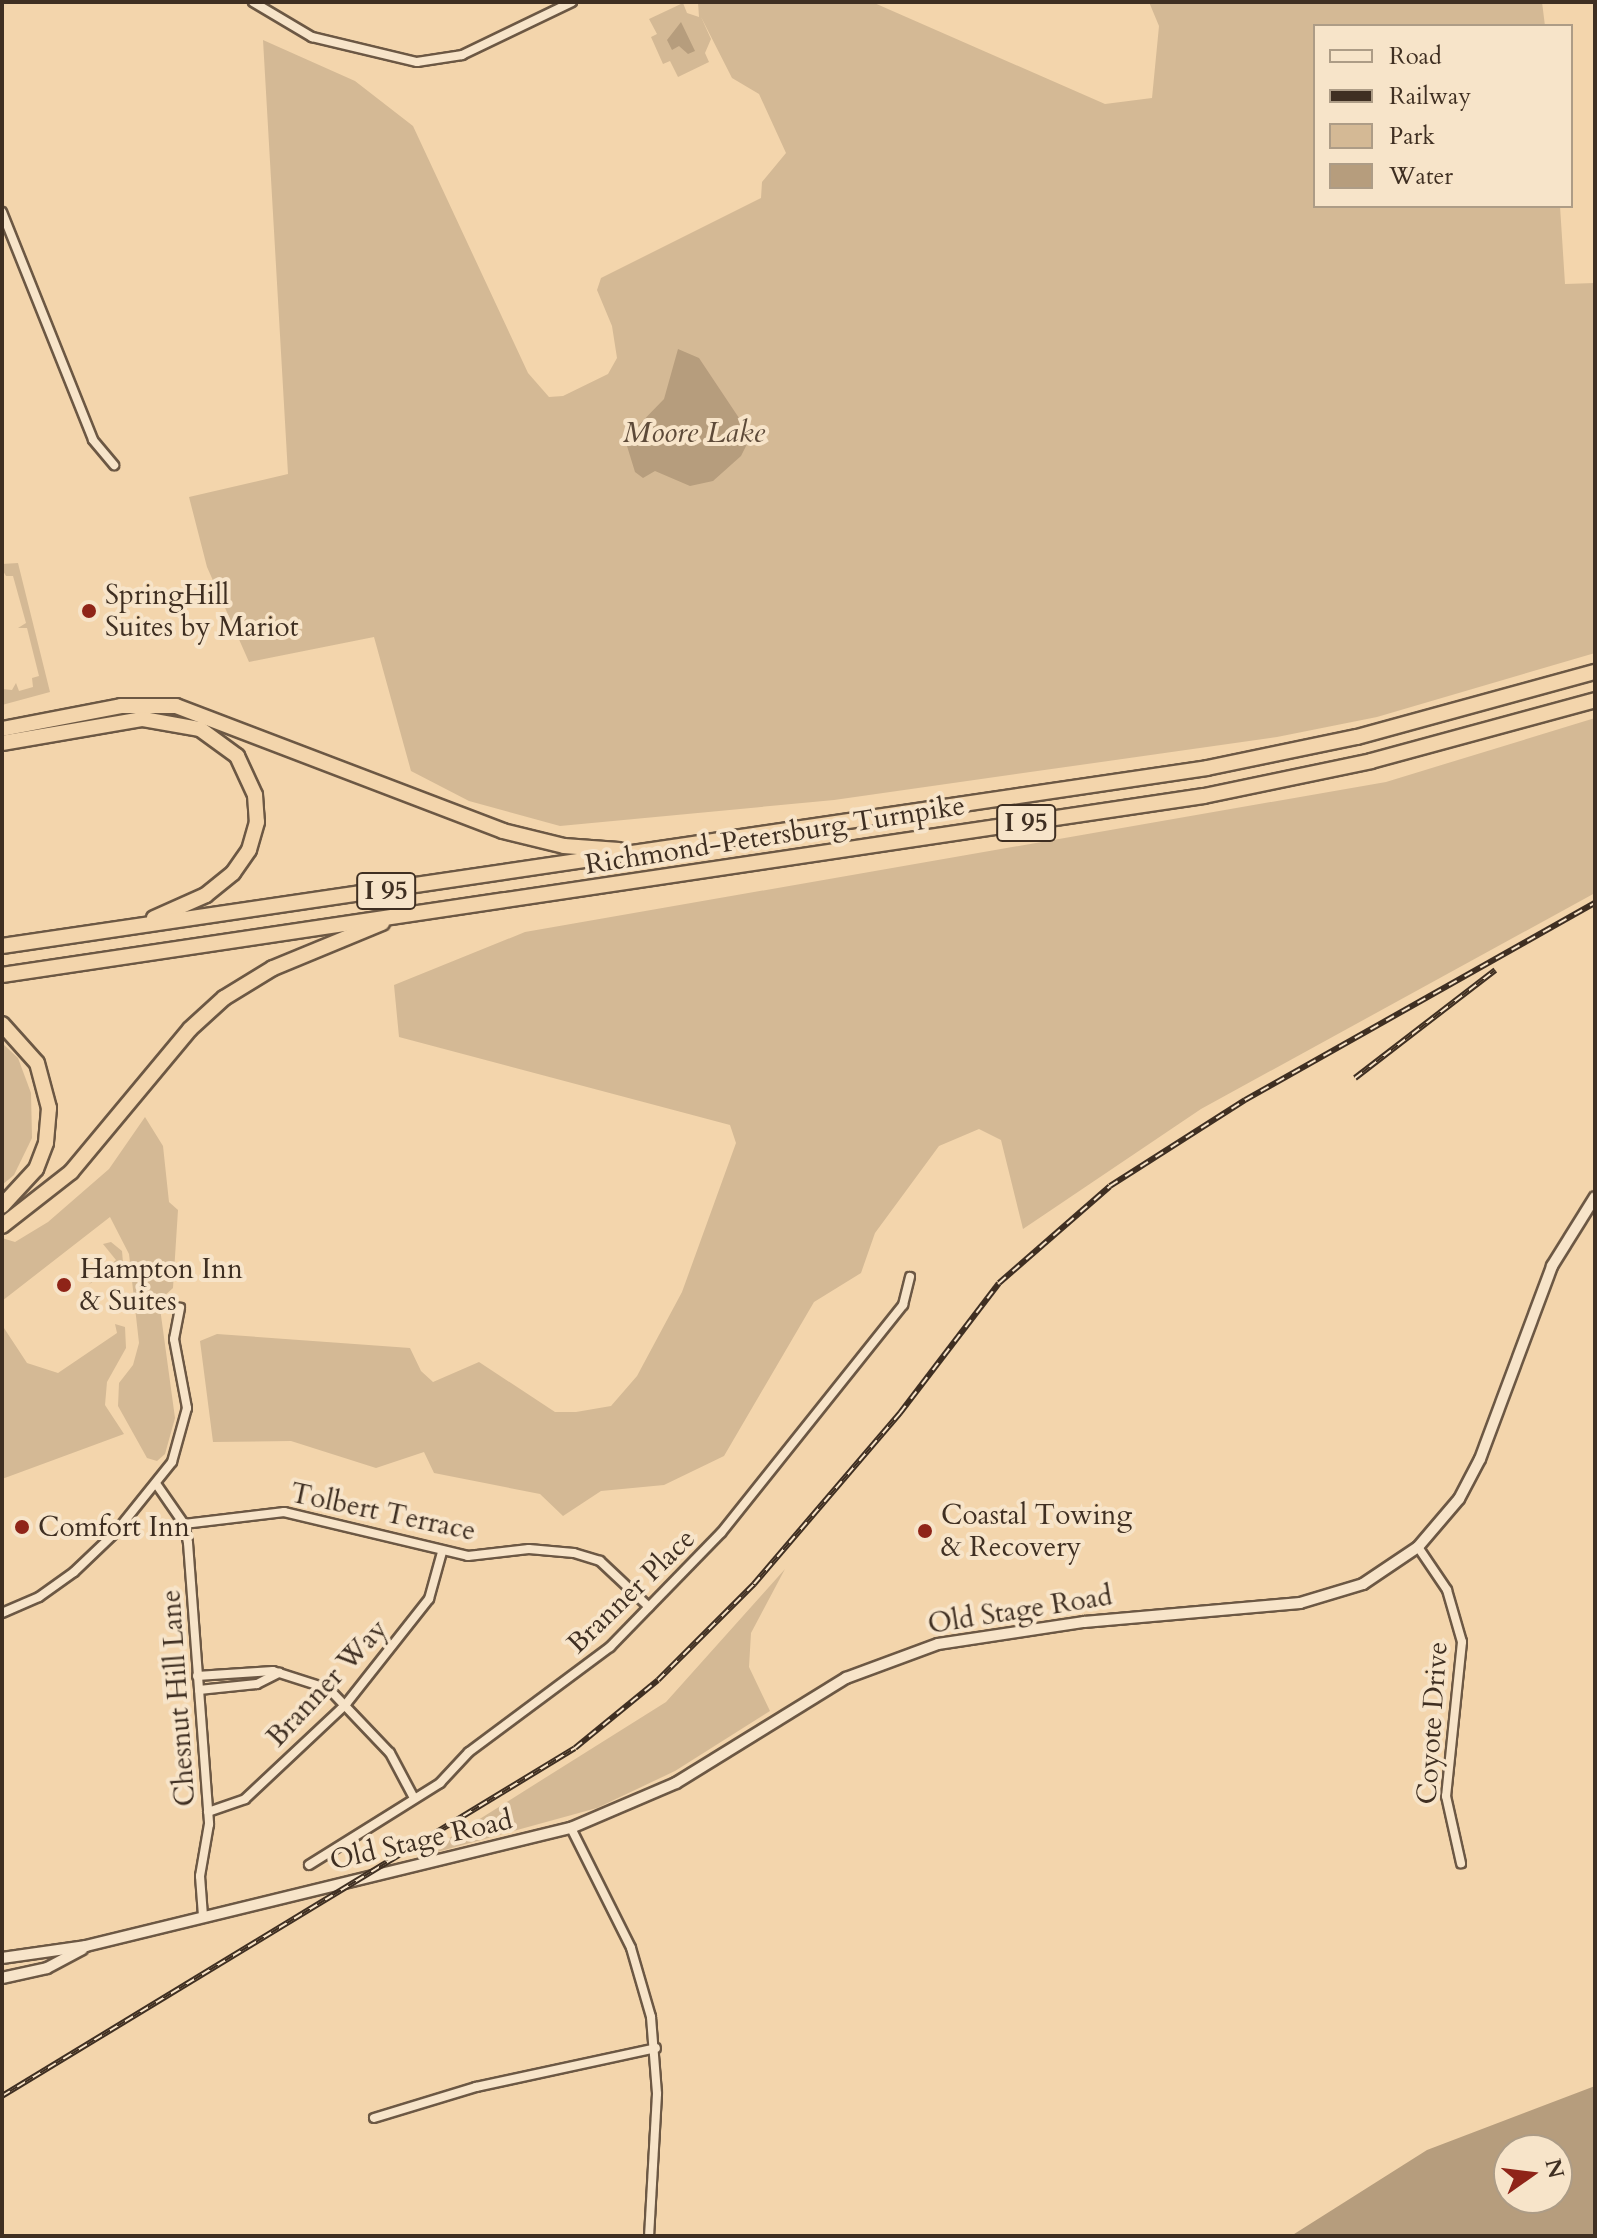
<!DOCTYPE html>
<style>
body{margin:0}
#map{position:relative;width:1597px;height:2238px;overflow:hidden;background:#f3d5ac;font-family:Cardo,serif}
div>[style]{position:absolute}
.green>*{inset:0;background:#d4b995}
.water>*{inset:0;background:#b69d7d}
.roads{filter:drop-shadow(2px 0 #6c5844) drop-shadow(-2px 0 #6c5844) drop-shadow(0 2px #6c5844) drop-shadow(0 -2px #6c5844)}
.minor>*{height:8px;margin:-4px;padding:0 4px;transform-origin:4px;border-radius:4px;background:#f7e4c9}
.tertiary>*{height:10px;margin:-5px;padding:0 5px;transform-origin:5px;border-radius:5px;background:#f7e4c9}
.motorway>*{height:14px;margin:-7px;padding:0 7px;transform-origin:7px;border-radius:7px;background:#f3d5ac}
.rail>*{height:6px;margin-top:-3px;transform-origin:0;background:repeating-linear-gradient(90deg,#f7e4c9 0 9px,#3f2f22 0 18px);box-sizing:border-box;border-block:2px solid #3f2f22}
.dots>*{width:22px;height:22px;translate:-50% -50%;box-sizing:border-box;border:4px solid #f7e4c9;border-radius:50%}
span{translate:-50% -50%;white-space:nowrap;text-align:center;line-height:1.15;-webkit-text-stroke:8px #f7e4c9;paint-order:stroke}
.shield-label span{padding:2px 6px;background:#f7e4c9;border:2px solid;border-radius:6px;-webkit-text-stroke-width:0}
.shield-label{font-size:26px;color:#3f2f22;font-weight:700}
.poi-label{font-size:28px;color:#3f2f22}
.left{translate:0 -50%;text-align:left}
.street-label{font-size:28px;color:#3f2f22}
.water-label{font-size:30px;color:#5d4a39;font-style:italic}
.frame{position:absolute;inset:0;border:4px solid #3f2f22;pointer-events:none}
.legend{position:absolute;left:1313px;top:24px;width:260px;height:184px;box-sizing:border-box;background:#f7e4c9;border:2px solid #ad9c86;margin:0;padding:10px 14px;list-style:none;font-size:24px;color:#3f2f22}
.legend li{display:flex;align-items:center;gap:16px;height:40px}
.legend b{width:40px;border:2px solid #ad9c86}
.north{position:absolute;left:1493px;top:2134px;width:80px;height:80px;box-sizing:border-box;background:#f7e4c9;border:2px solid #ad9c86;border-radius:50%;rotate:76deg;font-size:22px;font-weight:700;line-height:32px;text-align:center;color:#3f2f22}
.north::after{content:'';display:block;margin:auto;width:28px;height:36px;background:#8f2418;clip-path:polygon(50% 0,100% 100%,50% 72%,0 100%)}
</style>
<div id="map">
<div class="green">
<div style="clip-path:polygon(698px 2px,872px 2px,1105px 104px,1152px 98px,1159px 26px,1149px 2px,1542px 2px,1545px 26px,1315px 26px,1315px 206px,1560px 206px,1565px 284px,1595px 283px,1595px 653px,1377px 717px,1277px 737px,834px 800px,560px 826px,469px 801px,411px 771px,374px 637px,249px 662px,207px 567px,189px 497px,288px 474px,263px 40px,355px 81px,413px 126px,528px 373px,549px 397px,563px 396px,608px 374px,617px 358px,612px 326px,597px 290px,601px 278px,761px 198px,762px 182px,786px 153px,759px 94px,732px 78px,701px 17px,711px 39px,705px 53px,709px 62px,678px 77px,670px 61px,663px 64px,651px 37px,657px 34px,649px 19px,683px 3px,687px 13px,699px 17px)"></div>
<div style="clip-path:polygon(18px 563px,50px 692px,2px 705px,2px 689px,12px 690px,16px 683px,19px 691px,33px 687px,32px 678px,39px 676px,27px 628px,18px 628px,26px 623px,13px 576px,6px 576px,2px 569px,2px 564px)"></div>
<div style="clip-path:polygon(1595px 718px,1595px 893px,1201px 1109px,1023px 1229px,1001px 1140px,979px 1129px,939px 1146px,875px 1233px,861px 1273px,814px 1302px,724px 1456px,664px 1485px,601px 1491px,563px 1516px,540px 1494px,434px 1473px,424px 1452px,376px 1468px,291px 1441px,213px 1442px,200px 1341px,217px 1334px,410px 1348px,421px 1371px,433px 1382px,479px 1362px,555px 1412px,576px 1412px,611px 1406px,637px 1376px,682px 1292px,736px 1143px,730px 1125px,399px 1037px,394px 985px,525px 932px,1386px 782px)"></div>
<div style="clip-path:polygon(2px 1043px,18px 1058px,31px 1093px,32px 1138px,14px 1175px,2px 1185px)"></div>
<div style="clip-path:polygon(145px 1117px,163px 1146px,169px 1202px,178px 1210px,173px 1288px,162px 1298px,160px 1308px,175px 1418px,165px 1454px,157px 1461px,147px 1458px,118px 1406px,119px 1383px,133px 1365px,139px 1343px,129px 1254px,110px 1217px,2px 1301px,2px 1238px,15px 1242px,48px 1222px,109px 1169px)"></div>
<div style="clip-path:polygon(111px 1242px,122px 1251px,124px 1274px,115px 1271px,119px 1264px,88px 1285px,116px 1260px,103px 1244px)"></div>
<div style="clip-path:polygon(115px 1324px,125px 1327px,126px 1348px,107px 1382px,105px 1405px,124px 1434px,2px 1479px,2px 1325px,27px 1363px,58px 1373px,117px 1333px)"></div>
<div style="clip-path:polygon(785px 1569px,751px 1633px,749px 1667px,770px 1711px,675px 1771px,597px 1808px,419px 1857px,666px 1702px)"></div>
</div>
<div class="water">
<div style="clip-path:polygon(681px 22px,695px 51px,688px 54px,679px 46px,672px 50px,667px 40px)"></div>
<div style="clip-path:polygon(678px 349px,699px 358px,751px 436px,741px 456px,713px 481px,690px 486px,655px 471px,643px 478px,635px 472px,627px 446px,630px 434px,664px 399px)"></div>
<div style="clip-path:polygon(evenodd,1595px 2086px,1595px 2236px,1291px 2236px,1427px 2150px,1595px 2086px,1509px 2150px,1557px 2150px,1557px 2198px,1509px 2198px,1509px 2150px)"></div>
</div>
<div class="roads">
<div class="minor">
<div style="left:253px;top:2px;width:69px;rotate:30.7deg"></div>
<div style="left:312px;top:37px;width:108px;rotate:13.4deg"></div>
<div style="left:417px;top:62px;width:46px;rotate:-8.8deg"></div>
<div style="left:462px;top:55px;width:122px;rotate:-25.7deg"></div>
<div style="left:2px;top:212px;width:245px;rotate:68.2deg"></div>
<div style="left:93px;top:440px;width:33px;rotate:50deg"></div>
<div style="left:157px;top:1485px;width:47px;rotate:55.3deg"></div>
<div style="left:184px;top:1524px;width:19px;rotate:78deg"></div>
<div style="left:188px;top:1543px;width:282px;rotate:85.7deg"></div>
<div style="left:209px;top:1824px;width:53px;rotate:99.8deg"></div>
<div style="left:200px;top:1876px;width:40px;rotate:85.7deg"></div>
<div style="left:184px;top:1524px;width:101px;rotate:-6.8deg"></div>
<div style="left:284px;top:1512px;width:189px;rotate:13.4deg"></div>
<div style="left:468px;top:1556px;width:61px;rotate:-6.5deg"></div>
<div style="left:529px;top:1549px;width:45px;rotate:5.1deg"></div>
<div style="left:574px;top:1553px;width:27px;rotate:17deg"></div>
<div style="left:600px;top:1561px;width:67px;rotate:43.2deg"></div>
<div style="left:1418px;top:1547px;width:52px;rotate:56deg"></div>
<div style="left:1447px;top:1590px;width:54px;rotate:73.9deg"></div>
<div style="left:1462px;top:1642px;width:155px;rotate:95.9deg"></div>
<div style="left:1446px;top:1796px;width:69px;rotate:77.4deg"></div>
<div style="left:2px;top:1613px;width:40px;rotate:-23.4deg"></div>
<div style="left:39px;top:1597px;width:43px;rotate:-35.5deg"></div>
<div style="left:74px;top:1572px;width:57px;rotate:-43.6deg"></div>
<div style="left:115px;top:1533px;width:91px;rotate:-51.2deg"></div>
<div style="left:172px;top:1462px;width:56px;rotate:-74.5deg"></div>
<div style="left:187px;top:1408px;width:70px;rotate:-100.7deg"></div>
<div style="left:174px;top:1339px;width:32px;rotate:-79deg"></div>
<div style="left:197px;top:1676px;width:76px;rotate:-3.8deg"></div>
<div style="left:273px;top:1671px;width:59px;rotate:17.8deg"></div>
<div style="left:329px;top:1689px;width:88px;rotate:46.4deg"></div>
<div style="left:390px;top:1753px;width:51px;rotate:61.9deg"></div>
<div style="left:199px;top:1690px;width:58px;rotate:-5.9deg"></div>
<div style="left:257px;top:1684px;width:25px;rotate:-27deg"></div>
<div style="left:208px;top:1812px;width:39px;rotate:-19deg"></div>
<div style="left:245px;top:1799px;width:139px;rotate:-43.2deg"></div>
<div style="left:346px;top:1704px;width:134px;rotate:-51.7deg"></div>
<div style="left:429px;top:1599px;width:49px;rotate:-74.5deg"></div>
<div style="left:571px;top:1828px;width:134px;rotate:63.4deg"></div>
<div style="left:631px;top:1948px;width:72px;rotate:73.8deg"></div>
<div style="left:651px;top:2017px;width:77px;rotate:85.5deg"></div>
<div style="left:657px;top:2094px;width:142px;rotate:93.2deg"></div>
<div style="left:309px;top:1865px;width:155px;rotate:-32deg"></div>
<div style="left:440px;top:1783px;width:42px;rotate:-46.9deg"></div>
<div style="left:469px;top:1752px;width:176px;rotate:-36.7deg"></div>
<div style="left:610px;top:1647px;width:159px;rotate:-45.8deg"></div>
<div style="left:721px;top:1533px;width:292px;rotate:-51.4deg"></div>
<div style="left:903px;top:1305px;width:29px;rotate:-76deg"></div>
<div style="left:374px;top:2118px;width:107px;rotate:-16.9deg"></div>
<div style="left:476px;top:2087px;width:184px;rotate:-12.2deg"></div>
</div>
<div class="tertiary">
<div style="left:2px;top:1958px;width:85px;rotate:-8.1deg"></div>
<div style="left:86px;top:1946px;width:499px;rotate:-13.7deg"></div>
<div style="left:571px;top:1828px;width:114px;rotate:-23.2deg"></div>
<div style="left:676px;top:1783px;width:200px;rotate:-31.7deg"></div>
<div style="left:846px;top:1678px;width:98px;rotate:-20.3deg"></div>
<div style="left:938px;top:1644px;width:148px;rotate:-8.6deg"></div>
<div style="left:1084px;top:1622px;width:217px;rotate:-5deg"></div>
<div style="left:1300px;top:1603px;width:66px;rotate:-16.8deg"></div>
<div style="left:1363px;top:1584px;width:66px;rotate:-33.9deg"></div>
<div style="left:1418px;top:1547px;width:63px;rotate:-49.5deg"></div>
<div style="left:1459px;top:1499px;width:45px;rotate:-62.3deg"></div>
<div style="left:1480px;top:1459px;width:206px;rotate:-69.5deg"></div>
<div style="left:1552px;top:1266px;width:81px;rotate:-58.1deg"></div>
<div style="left:2px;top:1978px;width:46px;rotate:-12.5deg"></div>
<div style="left:47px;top:1968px;width:40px;rotate:-28deg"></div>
</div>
<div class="motorway">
<div style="left:2px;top:729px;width:121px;rotate:-10.9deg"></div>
<div style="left:121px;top:706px;width:55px"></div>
<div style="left:176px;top:706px;width:350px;rotate:20.9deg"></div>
<div style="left:503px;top:831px;width:63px;rotate:13.8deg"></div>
<div style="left:564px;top:846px;width:55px;rotate:4.2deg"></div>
<div style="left:2px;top:743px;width:143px;rotate:-9.7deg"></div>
<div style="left:143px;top:719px;width:58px;rotate:10deg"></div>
<div style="left:200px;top:729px;width:46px;rotate:36.1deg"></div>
<div style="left:237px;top:756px;width:43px;rotate:65.2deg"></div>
<div style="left:255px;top:795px;width:27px;rotate:86deg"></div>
<div style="left:257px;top:822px;width:29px;rotate:106deg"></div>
<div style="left:249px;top:850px;width:28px;rotate:125deg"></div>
<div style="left:233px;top:873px;width:35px;rotate:141deg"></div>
<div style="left:206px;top:895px;width:57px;rotate:156.1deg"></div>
<div style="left:2px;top:946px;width:1218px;rotate:-8.4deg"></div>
<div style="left:1207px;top:768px;width:153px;rotate:-11.7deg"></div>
<div style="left:1357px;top:737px;width:247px;rotate:-15.3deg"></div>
<div style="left:2px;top:975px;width:1215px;rotate:-8.47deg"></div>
<div style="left:1204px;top:796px;width:171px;rotate:-11.8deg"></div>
<div style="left:1371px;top:761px;width:232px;rotate:-15.2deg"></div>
<div style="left:2px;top:1024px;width:52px;rotate:48.1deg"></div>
<div style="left:37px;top:1063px;width:47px;rotate:75.1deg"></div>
<div style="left:49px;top:1108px;width:35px;rotate:95deg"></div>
<div style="left:46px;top:1143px;width:28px;rotate:111deg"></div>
<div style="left:36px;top:1169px;width:50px;rotate:132.6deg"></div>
<div style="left:2px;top:1226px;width:88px;rotate:-38deg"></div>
<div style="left:71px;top:1172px;width:186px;rotate:-50.2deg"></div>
<div style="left:190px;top:1029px;width:46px;rotate:-42.4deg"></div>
<div style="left:224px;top:998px;width:57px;rotate:-31.5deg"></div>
<div style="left:273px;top:968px;width:118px;rotate:-22.4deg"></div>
</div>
</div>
<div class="rail">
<div style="left:1355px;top:1078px;width:177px;rotate:-37.6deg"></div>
<div style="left:2px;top:2096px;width:670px;rotate:-31.27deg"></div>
<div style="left:575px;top:1748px;width:107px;rotate:-39.3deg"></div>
<div style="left:658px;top:1680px;width:136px;rotate:-45deg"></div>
<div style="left:754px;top:1584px;width:225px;rotate:-49.5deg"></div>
<div style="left:900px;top:1413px;width:163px;rotate:-52.7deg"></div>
<div style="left:999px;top:1283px;width:147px;rotate:-41.1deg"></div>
<div style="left:1110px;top:1186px;width:160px;rotate:-32.5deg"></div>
<div style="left:1245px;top:1100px;width:402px;rotate:-29.4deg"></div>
</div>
<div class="dots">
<div style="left:89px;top:611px;background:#8f2418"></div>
<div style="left:64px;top:1285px;background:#8f2418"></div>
<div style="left:22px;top:1527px;background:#8f2418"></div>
<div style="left:925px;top:1531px;background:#8f2418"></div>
</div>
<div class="shield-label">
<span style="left:1026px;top:823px">I 95</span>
<span style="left:386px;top:891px">I 95</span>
</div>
<div class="poi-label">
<span class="left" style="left:105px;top:611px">SpringHill<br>Suites by Mariot</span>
<span class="left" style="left:80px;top:1285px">Hampton Inn<br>&amp; Suites</span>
<span class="left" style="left:941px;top:1531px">Coastal Towing<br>&amp; Recovery</span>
<span class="left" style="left:38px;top:1527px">Comfort Inn</span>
</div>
<div class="street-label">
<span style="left:775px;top:835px;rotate:-9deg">Richmond-Petersburg Turnpike</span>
<span style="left:383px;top:1512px;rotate:12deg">Tolbert Terrace</span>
<span style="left:631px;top:1591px;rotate:-44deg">Branner Place</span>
<span style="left:1020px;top:1610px;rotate:-9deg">Old Stage Road</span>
<span style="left:327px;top:1683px;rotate:-47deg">Branner Way</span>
<span style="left:178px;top:1698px;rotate:-94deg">Chesnut Hill Lane</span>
<span style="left:1432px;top:1723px;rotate:-86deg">Coyote Drive</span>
<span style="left:421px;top:1840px;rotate:-13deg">Old Stage Road</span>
</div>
<div class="water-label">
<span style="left:694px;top:433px">Moore Lake</span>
</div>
<div class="frame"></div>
<ul class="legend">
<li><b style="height:10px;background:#f7e4c9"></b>Road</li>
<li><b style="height:10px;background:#3f2f22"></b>Railway</li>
<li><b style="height:22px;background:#d4b995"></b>Park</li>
<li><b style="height:22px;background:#b69d7d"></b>Water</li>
</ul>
<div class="north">N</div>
</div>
